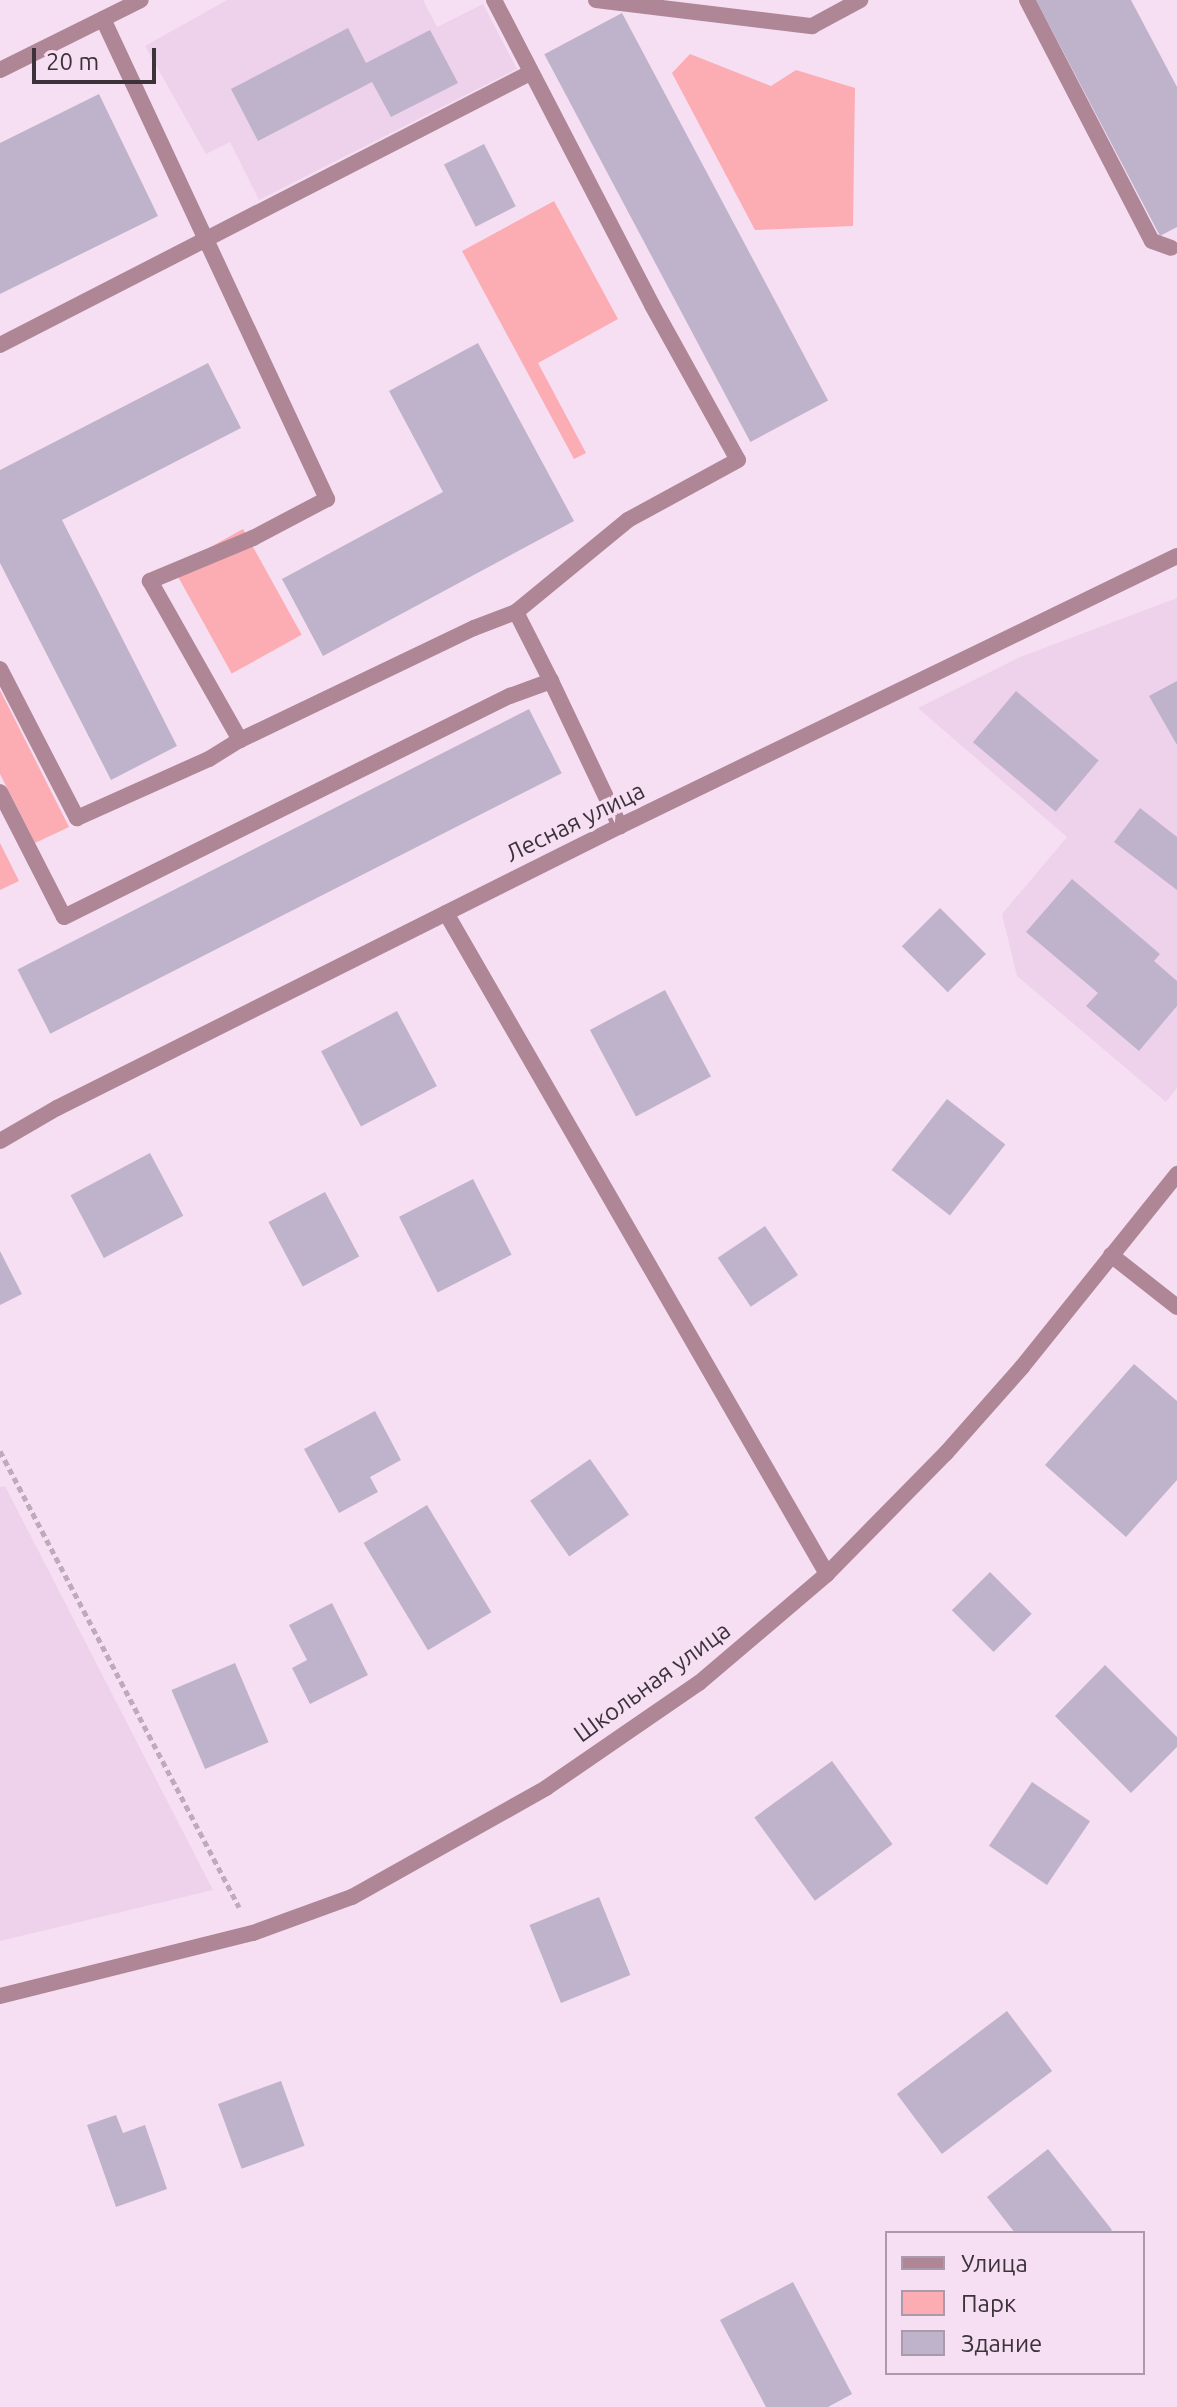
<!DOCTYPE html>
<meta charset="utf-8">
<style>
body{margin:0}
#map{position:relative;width:1177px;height:2407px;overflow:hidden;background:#f6dff3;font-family:Ubuntu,sans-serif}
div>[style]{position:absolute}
.built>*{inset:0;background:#eed1eb}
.green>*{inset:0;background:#fbadb3;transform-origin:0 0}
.building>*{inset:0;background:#bfb3cb;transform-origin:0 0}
.path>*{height:5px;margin-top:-2.5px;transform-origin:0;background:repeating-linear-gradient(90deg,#bdaaba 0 6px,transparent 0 10px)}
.service>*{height:16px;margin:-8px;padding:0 8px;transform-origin:8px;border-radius:8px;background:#ae8696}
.minor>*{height:16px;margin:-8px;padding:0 8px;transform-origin:8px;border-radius:8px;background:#ae8696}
span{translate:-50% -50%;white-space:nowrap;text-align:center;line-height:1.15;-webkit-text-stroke:7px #f6dff3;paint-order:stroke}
.street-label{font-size:24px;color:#3b323a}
.legend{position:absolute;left:885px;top:2231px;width:260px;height:144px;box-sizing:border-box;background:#f6dff3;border:2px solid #ab9aa9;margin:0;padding:10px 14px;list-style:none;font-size:24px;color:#3b323a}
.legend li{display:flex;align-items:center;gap:16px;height:40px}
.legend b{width:40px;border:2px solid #ab9aa9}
.scale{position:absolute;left:32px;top:48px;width:124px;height:36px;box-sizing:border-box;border:4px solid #3b323a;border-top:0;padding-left:10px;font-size:24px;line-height:28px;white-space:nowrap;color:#3b323a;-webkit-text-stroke:6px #f6dff3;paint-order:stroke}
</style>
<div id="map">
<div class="built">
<div style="clip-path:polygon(227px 0,423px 0,437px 27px,483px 4px,517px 69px,259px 200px,230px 142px,206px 154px,145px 46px)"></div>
<div style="clip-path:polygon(1177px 598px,1177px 1088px,1166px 1102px,1017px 976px,1002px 914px,1067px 837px,918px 708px,1020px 657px)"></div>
<div style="clip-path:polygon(5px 1486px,213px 1890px,0 1941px,0 1487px)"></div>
</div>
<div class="green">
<div style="clip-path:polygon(690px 54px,771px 86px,796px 70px,855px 88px,853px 226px,755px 230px,672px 73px)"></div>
<div style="clip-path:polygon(554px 201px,618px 319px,538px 363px,586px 453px,574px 459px,462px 251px)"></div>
<div style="left:243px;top:529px;width:121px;height:80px;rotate:61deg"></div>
<div style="clip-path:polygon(0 690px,69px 827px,35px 843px,0 774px)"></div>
<div style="clip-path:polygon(0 843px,19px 881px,0 890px)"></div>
</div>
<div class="building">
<div style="clip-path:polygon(1036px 0,1131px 0,1177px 87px,1177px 227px,1160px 236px)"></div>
<div style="left:622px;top:13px;width:439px;height:88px;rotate:62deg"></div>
<div style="clip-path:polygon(348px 28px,366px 63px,430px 30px,458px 83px,391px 117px,372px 82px,258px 141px,231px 89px)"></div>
<div style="clip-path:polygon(99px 94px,158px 216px,0 294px,0 143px)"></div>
<div style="left:484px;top:144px;width:70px;height:45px;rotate:63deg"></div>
<div style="clip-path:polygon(478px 343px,574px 521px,323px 656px,282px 579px,443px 492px,389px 391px)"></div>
<div style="clip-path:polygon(208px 363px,241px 428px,62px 520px,177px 746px,111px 780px,0 563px,0 470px)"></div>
<div style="clip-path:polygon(1177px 681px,1177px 745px,1149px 696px)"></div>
<div style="left:1016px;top:691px;width:108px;height:67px;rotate:40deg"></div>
<div style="left:529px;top:709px;width:72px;height:574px;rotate:63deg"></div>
<div style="clip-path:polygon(1140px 808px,1177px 837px,1177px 890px,1114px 842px)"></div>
<div style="clip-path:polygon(1072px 879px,1160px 954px,1154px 961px,1177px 981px,1177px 1006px,1139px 1051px,1086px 1006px,1098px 993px,1026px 932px)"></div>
<div style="left:940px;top:908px;width:65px;height:54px;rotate:45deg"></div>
<div style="left:665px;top:990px;width:98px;height:85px;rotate:62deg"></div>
<div style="left:397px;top:1011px;width:85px;height:86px;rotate:62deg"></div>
<div style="left:947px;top:1099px;width:74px;height:90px;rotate:38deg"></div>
<div style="left:150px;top:1153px;width:71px;height:90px;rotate:62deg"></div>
<div style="left:473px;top:1179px;width:85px;height:83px;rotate:63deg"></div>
<div style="left:325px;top:1192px;width:73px;height:64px;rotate:62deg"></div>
<div style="left:765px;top:1226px;width:59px;height:57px;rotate:56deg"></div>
<div style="clip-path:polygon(0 1251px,22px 1294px,0 1305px)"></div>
<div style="clip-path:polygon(1134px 1364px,1177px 1401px,1177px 1480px,1126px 1537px,1045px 1465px)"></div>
<div style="clip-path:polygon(375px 1411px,401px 1460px,370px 1477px,378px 1492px,339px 1513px,304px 1449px)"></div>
<div style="left:590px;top:1459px;width:68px;height:73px;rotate:55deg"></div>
<div style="left:427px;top:1505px;width:125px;height:74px;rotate:59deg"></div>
<div style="left:990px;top:1572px;width:59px;height:54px;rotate:45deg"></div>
<div style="clip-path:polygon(332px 1603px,368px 1675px,310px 1704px,292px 1668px,307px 1660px,289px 1625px)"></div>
<div style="left:235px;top:1663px;width:86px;height:69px;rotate:67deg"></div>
<div style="clip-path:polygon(1105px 1665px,1177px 1737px,1177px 1747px,1131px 1793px,1055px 1716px)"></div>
<div style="left:832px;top:1761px;width:103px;height:96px;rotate:54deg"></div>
<div style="left:1032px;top:1782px;width:70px;height:77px;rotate:34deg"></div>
<div style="left:599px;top:1897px;width:84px;height:75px;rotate:68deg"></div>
<div style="left:1007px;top:2011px;width:75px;height:138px;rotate:53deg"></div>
<div style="left:281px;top:2081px;width:69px;height:67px;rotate:70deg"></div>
<div style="clip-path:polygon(116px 2115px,123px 2133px,145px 2125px,167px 2189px,116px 2207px,87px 2125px)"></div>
<div style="clip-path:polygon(1048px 2149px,1112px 2230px,1108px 2233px,1015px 2233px,987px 2197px)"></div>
<div style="clip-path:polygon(793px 2282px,852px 2394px,828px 2407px,766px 2407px,720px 2320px)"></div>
</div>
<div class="path">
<div style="left:0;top:1451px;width:515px;rotate:62.34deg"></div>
</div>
<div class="service">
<div style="left:494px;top:0;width:343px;rotate:62.6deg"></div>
<div style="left:652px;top:305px;width:177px;rotate:61deg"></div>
<div style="left:738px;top:460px;width:125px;rotate:151.4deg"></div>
<div style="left:628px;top:520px;width:145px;rotate:140.6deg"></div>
<div style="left:596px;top:0;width:218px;rotate:6.9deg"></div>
<div style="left:812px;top:26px;width:55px;rotate:-28.4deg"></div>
<div style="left:1027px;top:0;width:271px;rotate:62.6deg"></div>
<div style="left:1152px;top:241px;width:20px;rotate:20deg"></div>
<div style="left:103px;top:19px;width:530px;rotate:64.98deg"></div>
<div style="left:327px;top:499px;width:84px;rotate:152.2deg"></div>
<div style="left:253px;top:538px;width:112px;rotate:157.3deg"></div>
<div style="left:150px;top:581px;width:183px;rotate:60.5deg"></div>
<div style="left:0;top:345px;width:596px;rotate:-27.17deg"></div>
<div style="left:0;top:669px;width:168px;rotate:62.7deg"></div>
<div style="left:77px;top:818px;width:145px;rotate:-24.1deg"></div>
<div style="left:209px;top:759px;width:36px;rotate:-32deg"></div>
<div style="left:240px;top:740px;width:259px;rotate:-25.6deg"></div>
<div style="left:474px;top:628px;width:45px;rotate:-20.9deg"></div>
<div style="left:516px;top:612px;width:77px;rotate:63.1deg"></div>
<div style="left:0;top:792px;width:140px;rotate:62.9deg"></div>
<div style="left:64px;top:917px;width:498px;rotate:-26.4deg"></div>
<div style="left:510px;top:696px;width:44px;rotate:-20.1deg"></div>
<div style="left:551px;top:681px;width:161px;rotate:64.6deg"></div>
<div style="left:446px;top:913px;width:763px;rotate:60.04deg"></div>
</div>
<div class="minor">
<div style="left:0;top:70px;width:157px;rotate:-26.4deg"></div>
<div style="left:0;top:1141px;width:66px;rotate:-30.1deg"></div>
<div style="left:57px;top:1108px;width:630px;rotate:-26.61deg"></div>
<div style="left:620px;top:826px;width:619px;rotate:-25.86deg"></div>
<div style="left:1111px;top:1255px;width:84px;rotate:38.2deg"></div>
<div style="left:0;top:1996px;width:261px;rotate:-14deg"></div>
<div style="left:253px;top:1933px;width:105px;rotate:-20deg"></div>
<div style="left:352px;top:1897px;width:223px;rotate:-29.3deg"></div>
<div style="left:546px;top:1788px;width:186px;rotate:-34.5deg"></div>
<div style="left:699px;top:1683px;width:168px;rotate:-40.4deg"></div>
<div style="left:827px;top:1574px;width:170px;rotate:-45.5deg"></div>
<div style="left:946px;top:1453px;width:115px;rotate:-48.5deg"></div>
<div style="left:1022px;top:1367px;width:248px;rotate:-51.2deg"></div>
</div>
<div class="street-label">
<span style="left:575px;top:822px;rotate:-26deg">Лесная улица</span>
<span style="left:652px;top:1682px;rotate:-36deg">Школьная улица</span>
</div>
<ul class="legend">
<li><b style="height:10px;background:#ae8696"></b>Улица</li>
<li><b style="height:22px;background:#fbadb3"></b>Парк</li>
<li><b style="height:22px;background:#bfb3cb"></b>Здание</li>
</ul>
<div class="scale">20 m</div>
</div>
